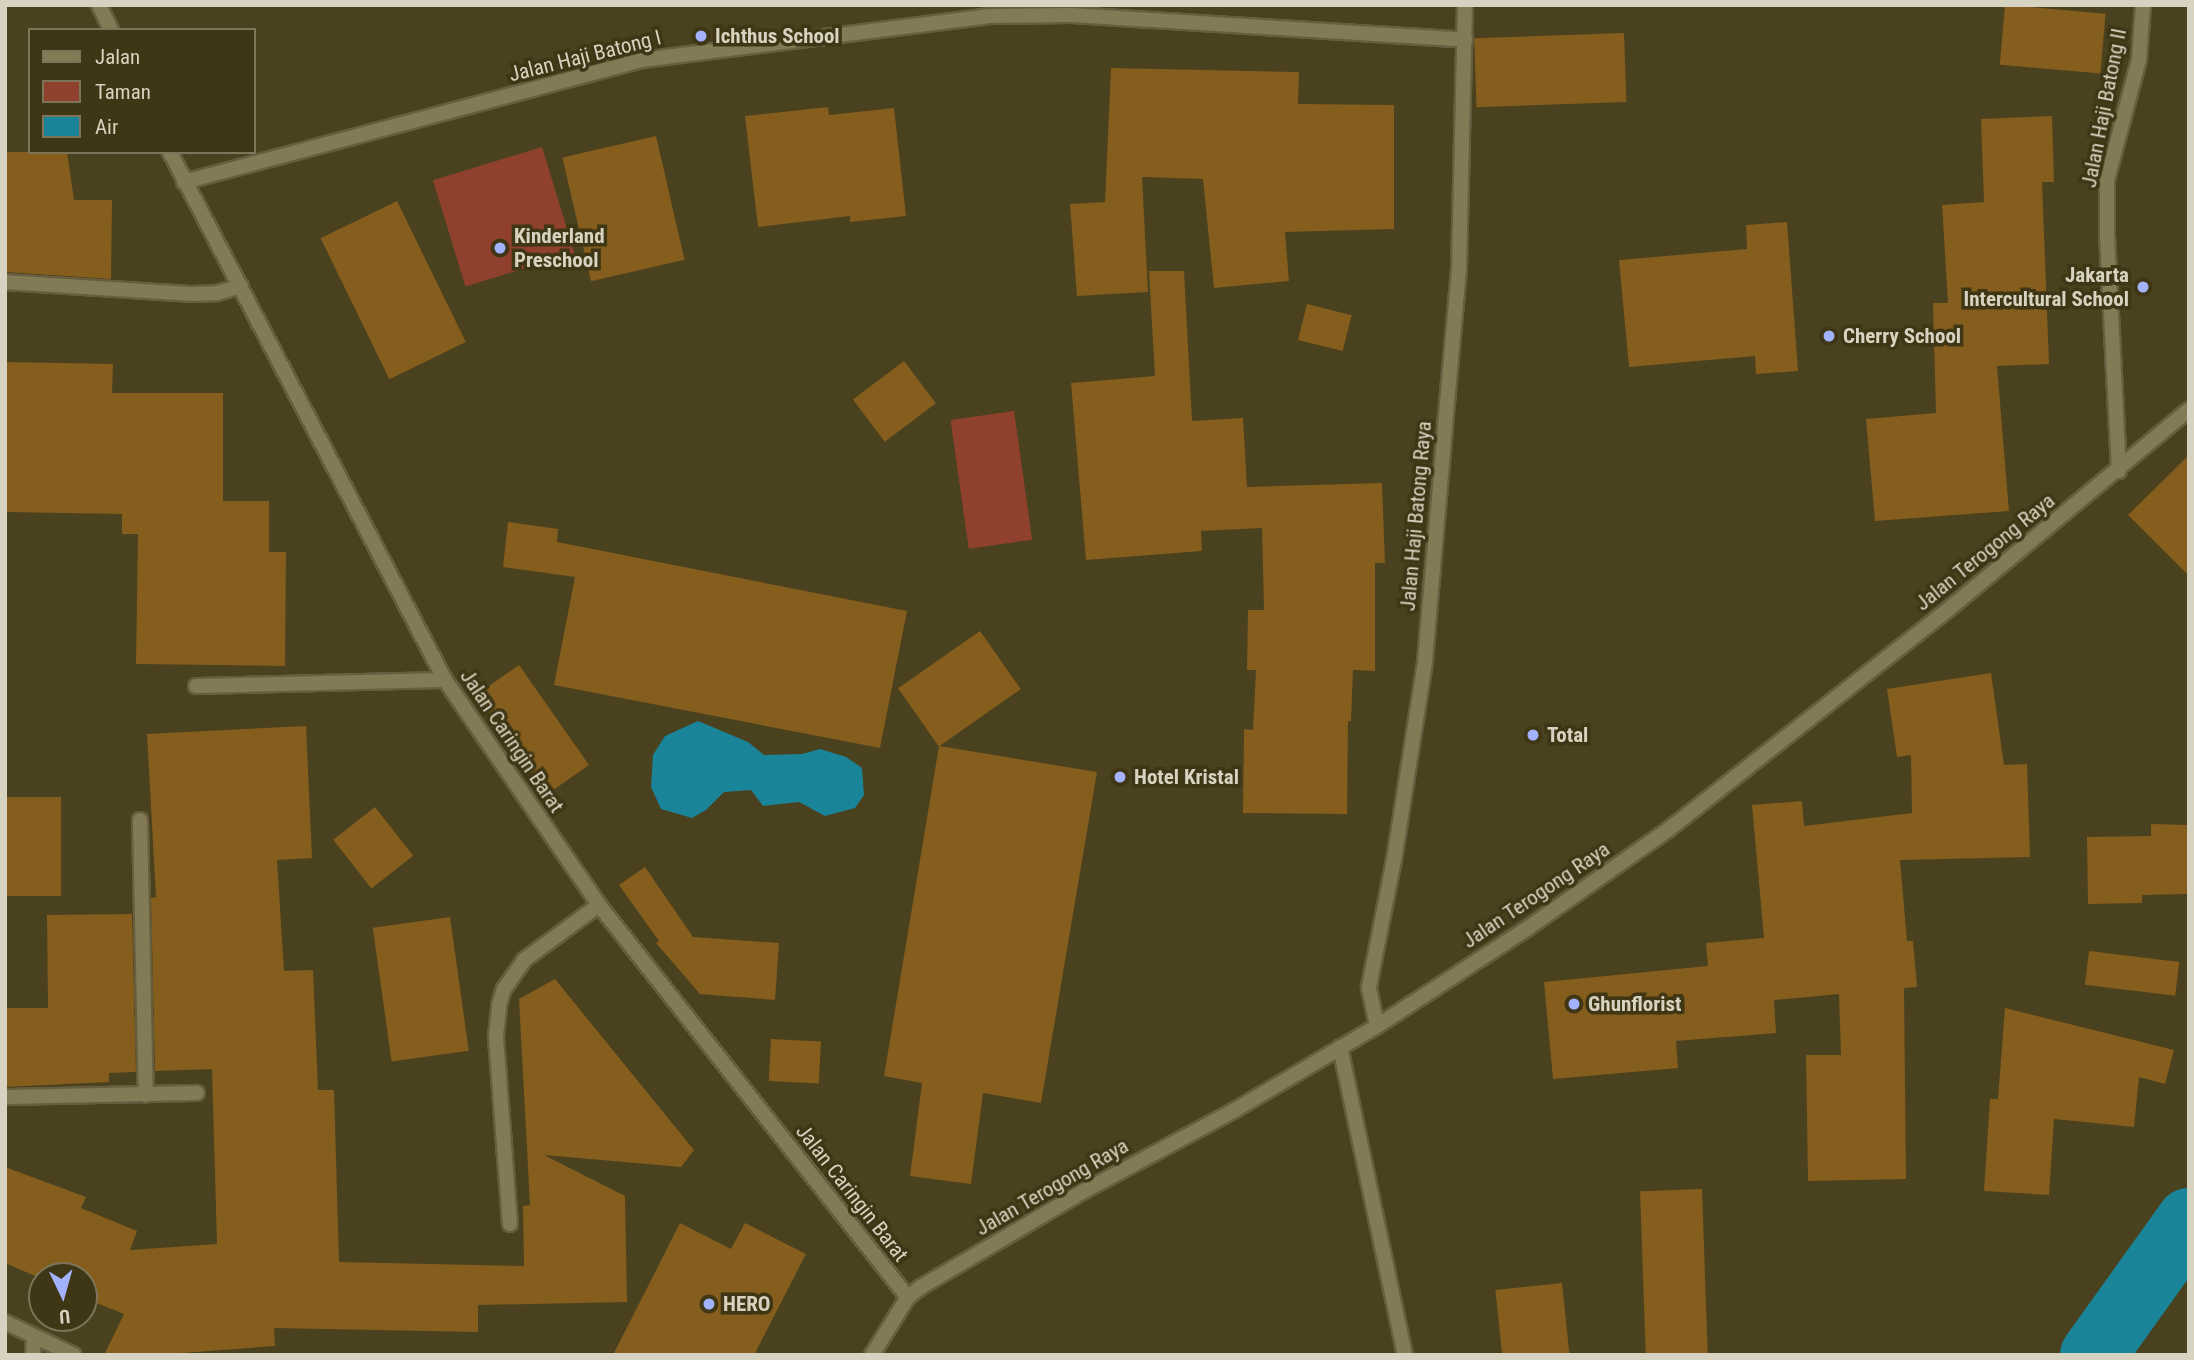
<!DOCTYPE html>
<style>
body{margin:0}
#map{position:relative;width:2194px;height:1360px;overflow:hidden;background:#4a411f;font-family:"Roboto Condensed",sans-serif}
div>[style]{position:absolute}
.green>*{inset:0;background:#90412e;transform-origin:0 0}
.water>*{inset:0;background:#1a8499}
.river>*{height:66px;margin:-33px;padding:0 33px;transform-origin:33px;border-radius:33px;background:#1a8499}
.building>*{inset:0;background:#855d1c;transform-origin:0 0}
.roads{filter:drop-shadow(2px 0 #665e3f) drop-shadow(-2px 0 #665e3f) drop-shadow(0 2px #665e3f) drop-shadow(0 -2px #665e3f)}
.minor>*{height:14px;margin:-7px;padding:0 7px;transform-origin:7px;border-radius:7px;background:#837a56}
.tertiary>*{height:14px;margin:-7px;padding:0 7px;transform-origin:7px;border-radius:7px;background:#837a56}
.dots>*{width:19px;height:19px;translate:-50% -50%;box-sizing:border-box;border:4px solid #3f3615;border-radius:50%}
span{translate:-50% -50%;white-space:nowrap;text-align:center;line-height:1.15;-webkit-text-stroke:7px #3f3615;paint-order:stroke}
.poi-label{font-size:21px;color:#d8d3c1;font-weight:700}
.left{translate:0 -50%;text-align:left}
.right{translate:-100% -50%;text-align:right}
.street-label{font-size:21px;color:#d8d3c1}
.frame{position:absolute;inset:0;border:7px solid #d8d3c1;pointer-events:none}
.legend{position:absolute;left:28px;top:28px;width:228px;height:126px;box-sizing:border-box;background:#3f3615;border:2px solid #7c755a;margin:0;padding:9px 12px;list-style:none;font-size:21px;color:#d8d3c1}
.legend li{display:flex;align-items:center;gap:14px;height:35px}
.legend b{width:35px;border:2px solid #7c755a}
.north{position:absolute;left:28px;top:1262px;width:70px;height:70px;box-sizing:border-box;background:#3f3615;border:2px solid #7c755a;border-radius:50%;rotate:175deg;font-size:19px;font-weight:700;line-height:28px;text-align:center;color:#d8d3c1}
.north::after{content:'';display:block;margin:auto;width:24px;height:32px;background:#a3b2fd;clip-path:polygon(50% 0,100% 100%,50% 72%,0 100%)}
</style>
<div id="map">
<div class="green">
<div style="left:542px;top:147px;width:111px;height:114px;rotate:73deg"></div>
<div style="left:1014px;top:411px;width:130px;height:64px;rotate:82deg"></div>
</div>
<div class="water">
<div style="clip-path:polygon(698px 721px,748px 742px,764px 755px,802px 754px,820px 749px,846px 757px,862px 768px,864px 795px,855px 808px,825px 816px,799px 802px,763px 806px,751px 790px,724px 792px,706px 810px,692px 818px,661px 809px,651px 787px,653px 755px,665px 736px)"></div>
</div>
<div class="river">
<div style="left:2093px;top:1355px;width:165px;rotate:-54.4deg"></div>
</div>
<div class="building">
<div style="left:2005px;top:5px;width:101px;height:60px;rotate:5deg"></div>
<div style="left:1624px;top:33px;width:69px;height:150px;rotate:88deg"></div>
<div style="clip-path:polygon(1111px 68px,1299px 72px,1298px 104px,1394px 105px,1394px 229px,1285px 232px,1289px 281px,1214px 288px,1203px 179px,1142px 177px,1148px 292px,1077px 296px,1070px 204px,1105px 202px)"></div>
<div style="clip-path:polygon(828px 107px,829px 115px,894px 108px,906px 216px,850px 222px,850px 216px,758px 227px,745px 116px)"></div>
<div style="clip-path:polygon(2052px 116px,2054px 182px,2042px 182px,2049px 364px,1997px 366px,2009px 511px,1875px 521px,1866px 419px,1936px 413px,1933px 303px,1948px 303px,1942px 205px,1984px 202px,1981px 119px)"></div>
<div style="left:656px;top:136px;width:127px;height:96px;rotate:77deg"></div>
<div style="clip-path:polygon(5px 152px,67px 152px,74px 200px,112px 200px,111px 279px,5px 272px)"></div>
<div style="left:397px;top:201px;width:157px;height:85px;rotate:64deg"></div>
<div style="clip-path:polygon(1787px 222px,1798px 371px,1756px 374px,1755px 356px,1629px 367px,1619px 260px,1747px 249px,1746px 225px)"></div>
<div style="clip-path:polygon(1149px 271px,1184px 271px,1192px 421px,1243px 418px,1247px 487px,1382px 483px,1385px 563px,1375px 563px,1375px 671px,1353px 670px,1351px 721px,1348px 721px,1347px 814px,1243px 813px,1244px 729px,1253px 730px,1256px 670px,1247px 670px,1248px 610px,1264px 610px,1262px 528px,1201px 531px,1202px 551px,1086px 560px,1071px 383px,1155px 376px)"></div>
<div style="left:1307px;top:304px;width:46px;height:37px;rotate:14deg"></div>
<div style="left:904px;top:361px;width:53px;height:64px;rotate:53deg"></div>
<div style="clip-path:polygon(5px 362px,113px 364px,112px 393px,223px 393px,223px 501px,269px 501px,269px 552px,286px 552px,285px 666px,136px 664px,138px 534px,122px 534px,122px 514px,5px 512px)"></div>
<div style="clip-path:polygon(2189px 455px,2189px 576px,2128px 515px)"></div>
<div style="clip-path:polygon(508px 522px,558px 529px,557px 542px,907px 611px,880px 748px,554px 685px,575px 577px,503px 567px)"></div>
<div style="left:980px;top:631px;width:71px;height:100px;rotate:55deg"></div>
<div style="left:519px;top:665px;width:122px;height:52px;rotate:55deg"></div>
<div style="clip-path:polygon(1991px 673px,2004px 765px,2027px 764px,2030px 857px,1900px 860px,1907px 941px,1913px 941px,1917px 987px,1904px 988px,1906px 1179px,1808px 1181px,1806px 1055px,1841px 1055px,1839px 994px,1774px 1000px,1776px 1033px,1676px 1041px,1678px 1068px,1553px 1079px,1544px 982px,1708px 966px,1706px 943px,1764px 938px,1752px 805px,1802px 801px,1804px 826px,1912px 813px,1911px 755px,1897px 757px,1887px 689px)"></div>
<div style="clip-path:polygon(306px 726px,312px 858px,277px 860px,284px 971px,313px 970px,318px 1090px,334px 1090px,339px 1262px,524px 1266px,523px 1206px,530px 1205px,519px 999px,555px 979px,694px 1150px,681px 1167px,544px 1155px,625px 1196px,627px 1302px,478px 1305px,478px 1332px,274px 1328px,275px 1346px,155px 1355px,104px 1355px,124px 1314px,84px 1298px,84px 1276px,42px 1276px,42px 1279px,5px 1263px,5px 1167px,86px 1197px,81px 1208px,137px 1231px,130px 1250px,217px 1244px,212px 1069px,155px 1071px,151px 898px,156px 897px,147px 734px)"></div>
<div style="clip-path:polygon(939px 746px,1097px 772px,1041px 1103px,983px 1093px,971px 1184px,910px 1176px,922px 1083px,884px 1076px)"></div>
<div style="left:5px;top:797px;width:56px;height:99px"></div>
<div style="left:375px;top:807px;width:62px;height:53px;rotate:52deg"></div>
<div style="clip-path:polygon(2151px 824px,2188px 825px,2188px 894px,2142px 895px,2142px 903px,2088px 904px,2087px 837px,2151px 836px)"></div>
<div style="clip-path:polygon(645px 867px,693px 937px,779px 943px,775px 1000px,700px 994px,656px 943px,659px 941px,619px 885px)"></div>
<div style="clip-path:polygon(132px 914px,136px 1072px,109px 1073px,109px 1082px,5px 1087px,5px 1008px,48px 1008px,47px 915px)"></div>
<div style="left:450px;top:917px;width:135px;height:78px;rotate:82deg"></div>
<div style="left:2089px;top:951px;width:91px;height:34px;rotate:7deg"></div>
<div style="clip-path:polygon(2005px 1008px,2174px 1050px,2165px 1084px,2139px 1077px,2134px 1127px,2054px 1119px,2049px 1195px,1984px 1191px,1990px 1099px,1998px 1099px)"></div>
<div style="left:771px;top:1039px;width:50px;height:42px;rotate:3deg"></div>
<div style="left:1702px;top:1189px;width:166px;height:62px;rotate:88deg"></div>
<div style="clip-path:polygon(680px 1223px,731px 1249px,745px 1223px,806px 1254px,754px 1355px,613px 1355px)"></div>
<div style="left:1562px;top:1283px;width:72px;height:67px;rotate:84deg"></div>
</div>
<div class="roads">
<div class="minor">
<div style="left:99px;top:5px;width:28px;rotate:64deg"></div>
<div style="left:170px;top:152px;width:595px;rotate:62.49deg"></div>
<div style="left:445px;top:680px;width:273px;rotate:55.6deg"></div>
<div style="left:599px;top:905px;width:499px;rotate:51.8deg"></div>
<div style="left:184px;top:182px;width:474px;rotate:-14.9deg"></div>
<div style="left:642px;top:60px;width:349px;rotate:-7.2deg"></div>
<div style="left:988px;top:16px;width:84px;rotate:-0.7deg"></div>
<div style="left:1072px;top:15px;width:394px;rotate:3.6deg"></div>
<div style="left:5px;top:282px;width:188px;rotate:3.7deg"></div>
<div style="left:193px;top:294px;width:24px;rotate:-2deg"></div>
<div style="left:217px;top:293px;width:25px;rotate:-16deg"></div>
<div style="left:2119px;top:471px;width:233px;rotate:-92.9deg"></div>
<div style="left:2107px;top:238px;width:58px;rotate:-90deg"></div>
<div style="left:2107px;top:180px;width:124px;rotate:-75.1deg"></div>
<div style="left:2139px;top:60px;width:55px;rotate:-85.8deg"></div>
<div style="left:196px;top:686px;width:249px;rotate:-1.4deg"></div>
<div style="left:140px;top:820px;width:275px;rotate:88.8deg"></div>
<div style="left:1340px;top:1047px;width:315px;rotate:78.1deg"></div>
<div style="left:5px;top:1097px;width:192px;rotate:-1.2deg"></div>
<div style="left:510px;top:1224px;width:189px;rotate:-94.3deg"></div>
<div style="left:496px;top:1036px;width:31px;rotate:-84deg"></div>
<div style="left:499px;top:1005px;width:17px;rotate:-73deg"></div>
<div style="left:504px;top:989px;width:35px;rotate:-55deg"></div>
<div style="left:524px;top:960px;width:93px;rotate:-36.3deg"></div>
<div style="left:5px;top:1322px;width:76px;rotate:25.6deg"></div>
<div style="left:33px;top:1355px;width:19px;rotate:-87deg"></div>
</div>
<div class="tertiary">
<div style="left:1377px;top:1026px;width:40px;rotate:-102deg"></div>
<div style="left:1369px;top:987px;width:129px;rotate:-78.9deg"></div>
<div style="left:1394px;top:860px;width:201px;rotate:-81.1deg"></div>
<div style="left:1425px;top:661px;width:236px;rotate:-85.1deg"></div>
<div style="left:1445px;top:426px;width:157px;rotate:-84.9deg"></div>
<div style="left:1459px;top:270px;width:265px;rotate:-88.7deg"></div>
<div style="left:872px;top:1355px;width:68px;rotate:-58.2deg"></div>
<div style="left:908px;top:1297px;width:16px;rotate:-38deg"></div>
<div style="left:921px;top:1287px;width:189px;rotate:-30.5deg"></div>
<div style="left:1084px;top:1191px;width:171px;rotate:-28.2deg"></div>
<div style="left:1235px;top:1110px;width:165px;rotate:-30.6deg"></div>
<div style="left:1377px;top:1026px;width:176px;rotate:-33deg"></div>
<div style="left:1525px;top:930px;width:174px;rotate:-35deg"></div>
<div style="left:1668px;top:830px;width:357px;rotate:-38.2deg"></div>
<div style="left:1949px;top:609px;width:312px;rotate:-39.7deg"></div>
</div>
</div>
<div class="dots">
<div style="left:701px;top:36px;background:#a3b2fd"></div>
<div style="left:500px;top:248px;background:#a3b2fd"></div>
<div style="left:2143px;top:287px;background:#a3b2fd"></div>
<div style="left:1829px;top:336px;background:#a3b2fd"></div>
<div style="left:1533px;top:735px;background:#a3b2fd"></div>
<div style="left:1120px;top:777px;background:#a3b2fd"></div>
<div style="left:1574px;top:1004px;background:#a3b2fd"></div>
<div style="left:709px;top:1304px;background:#a3b2fd"></div>
</div>
<div class="poi-label">
<span class="left" style="left:715px;top:36px">Ichthus School</span>
<span class="left" style="left:514px;top:248px">Kinderland<br>Preschool</span>
<span class="right" style="left:2129px;top:287px">Jakarta<br>Intercultural School</span>
<span class="left" style="left:1843px;top:336px">Cherry School</span>
<span class="left" style="left:1547px;top:735px">Total</span>
<span class="left" style="left:1134px;top:777px">Hotel Kristal</span>
<span class="left" style="left:1588px;top:1004px">Ghunflorist</span>
<span class="left" style="left:723px;top:1304px">HERO</span>
</div>
<div class="street-label">
<span style="left:585px;top:56px;rotate:-14deg">Jalan Haji Batong I</span>
<span style="left:2104px;top:108px;rotate:-79deg">Jalan Haji Batong II</span>
<span style="left:1416px;top:516px;rotate:-85deg">Jalan Haji Batong Raya</span>
<span style="left:1985px;top:552px;rotate:-39deg">Jalan Terogong Raya</span>
<span style="left:512px;top:741px;rotate:56deg">Jalan Caringin Barat</span>
<span style="left:1536px;top:895px;rotate:-34deg">Jalan Terogong Raya</span>
<span style="left:1052px;top:1187px;rotate:-30deg">Jalan Terogong Raya</span>
<span style="left:852px;top:1193px;rotate:52deg">Jalan Caringin Barat</span>
</div>
<div class="frame"></div>
<ul class="legend">
<li><b style="height:9px;background:#837a56"></b>Jalan</li>
<li><b style="height:19px;background:#90412e"></b>Taman</li>
<li><b style="height:19px;background:#1a8499"></b>Air</li>
</ul>
<div class="north">U</div>
</div>
